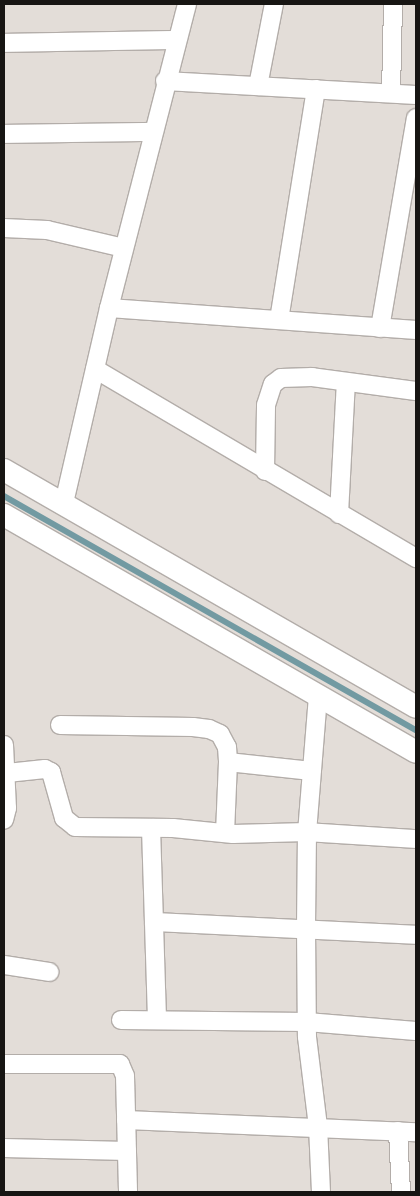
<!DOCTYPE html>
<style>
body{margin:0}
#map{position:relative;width:420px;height:1196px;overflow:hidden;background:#e3ddd8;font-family:Mulish,sans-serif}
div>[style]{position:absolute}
.stream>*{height:5.5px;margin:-2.75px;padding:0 2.75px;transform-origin:2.75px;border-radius:2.75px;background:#729aa2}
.roads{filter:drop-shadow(1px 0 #b3ada9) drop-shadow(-1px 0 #b3ada9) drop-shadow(0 1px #b3ada9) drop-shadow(0 -1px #b3ada9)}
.minor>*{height:18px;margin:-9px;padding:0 9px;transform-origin:9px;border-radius:9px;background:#fff}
.tertiary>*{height:22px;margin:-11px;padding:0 11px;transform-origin:11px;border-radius:11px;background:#fff}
span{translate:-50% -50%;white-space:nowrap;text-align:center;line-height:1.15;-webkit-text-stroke:5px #e3ddd8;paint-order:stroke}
.frame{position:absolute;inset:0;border:5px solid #171513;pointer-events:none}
</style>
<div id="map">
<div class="stream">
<div style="left:4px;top:496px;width:474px;rotate:29.6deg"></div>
</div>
<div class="roads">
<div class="minor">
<div style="left:4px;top:43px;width:173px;rotate:-1deg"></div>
<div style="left:165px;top:81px;width:251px;rotate:3.2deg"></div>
<div style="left:258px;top:86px;width:84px;rotate:-79deg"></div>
<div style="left:391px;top:93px;width:89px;rotate:-88.7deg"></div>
<div style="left:4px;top:134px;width:148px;rotate:-0.8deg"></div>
<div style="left:4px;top:228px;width:43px;rotate:2.7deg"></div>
<div style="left:47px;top:230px;width:79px;rotate:13.2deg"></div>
<div style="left:109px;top:308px;width:308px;rotate:4.1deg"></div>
<div style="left:279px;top:320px;width:234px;rotate:-80.9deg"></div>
<div style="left:380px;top:328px;width:213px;rotate:-80.3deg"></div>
<div style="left:95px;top:369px;width:373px;rotate:30.5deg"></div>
<div style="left:265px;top:471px;width:66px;rotate:-89.1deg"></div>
<div style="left:266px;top:405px;width:22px;rotate:-72deg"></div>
<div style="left:273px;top:384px;width:10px;rotate:-37deg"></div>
<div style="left:281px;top:378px;width:31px;rotate:-2deg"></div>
<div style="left:312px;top:377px;width:105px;rotate:7.7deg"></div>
<div style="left:64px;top:503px;width:200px;rotate:-77deg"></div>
<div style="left:109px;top:308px;width:314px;rotate:-75.6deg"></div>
<div style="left:339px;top:514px;width:132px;rotate:-87deg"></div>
<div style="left:318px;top:696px;width:136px;rotate:94.6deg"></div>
<div style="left:307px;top:832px;width:96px;rotate:90.6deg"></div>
<div style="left:306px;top:928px;width:109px;rotate:89.5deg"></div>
<div style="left:307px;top:1037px;width:90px;rotate:83deg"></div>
<div style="left:318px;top:1126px;width:66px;rotate:87.4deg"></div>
<div style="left:60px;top:725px;width:133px;rotate:0.9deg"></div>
<div style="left:193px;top:727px;width:16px;rotate:7deg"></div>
<div style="left:209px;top:729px;width:12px;rotate:24deg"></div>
<div style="left:220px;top:734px;width:15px;rotate:62deg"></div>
<div style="left:227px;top:747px;width:15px;rotate:86deg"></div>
<div style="left:228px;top:762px;width:71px;rotate:92.4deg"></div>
<div style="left:4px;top:745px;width:63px;rotate:87.3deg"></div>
<div style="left:7px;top:808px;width:12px;rotate:104deg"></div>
<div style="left:228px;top:762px;width:84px;rotate:6.1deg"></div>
<div style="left:7px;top:773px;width:38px;rotate:-6deg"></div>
<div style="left:45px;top:769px;width:7px;rotate:27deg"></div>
<div style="left:51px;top:772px;width:48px;rotate:74.2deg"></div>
<div style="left:64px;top:818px;width:14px;rotate:39deg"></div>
<div style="left:75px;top:827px;width:98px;rotate:0.6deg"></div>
<div style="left:173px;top:828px;width:60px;rotate:5.7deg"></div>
<div style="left:233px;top:834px;width:74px;rotate:-1.5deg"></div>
<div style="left:307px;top:832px;width:109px;rotate:3.7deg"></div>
<div style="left:151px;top:828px;width:192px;rotate:88.2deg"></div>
<div style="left:154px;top:922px;width:262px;rotate:2.8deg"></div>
<div style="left:4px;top:965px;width:46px;rotate:8.8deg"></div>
<div style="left:121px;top:1020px;width:186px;rotate:0.6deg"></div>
<div style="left:307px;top:1022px;width:109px;rotate:4.7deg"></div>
<div style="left:4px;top:1064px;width:116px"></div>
<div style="left:120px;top:1064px;width:13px;rotate:67deg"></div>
<div style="left:125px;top:1076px;width:116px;rotate:88.5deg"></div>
<div style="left:126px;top:1120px;width:290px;rotate:2.4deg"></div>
<div style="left:398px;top:1131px;width:61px;rotate:87.2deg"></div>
<div style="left:4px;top:1148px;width:123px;rotate:1.4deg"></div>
</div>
<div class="tertiary">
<div style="left:4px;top:470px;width:475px;rotate:29.9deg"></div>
<div style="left:4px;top:515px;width:475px;rotate:29.9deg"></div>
</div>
</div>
<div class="frame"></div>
</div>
